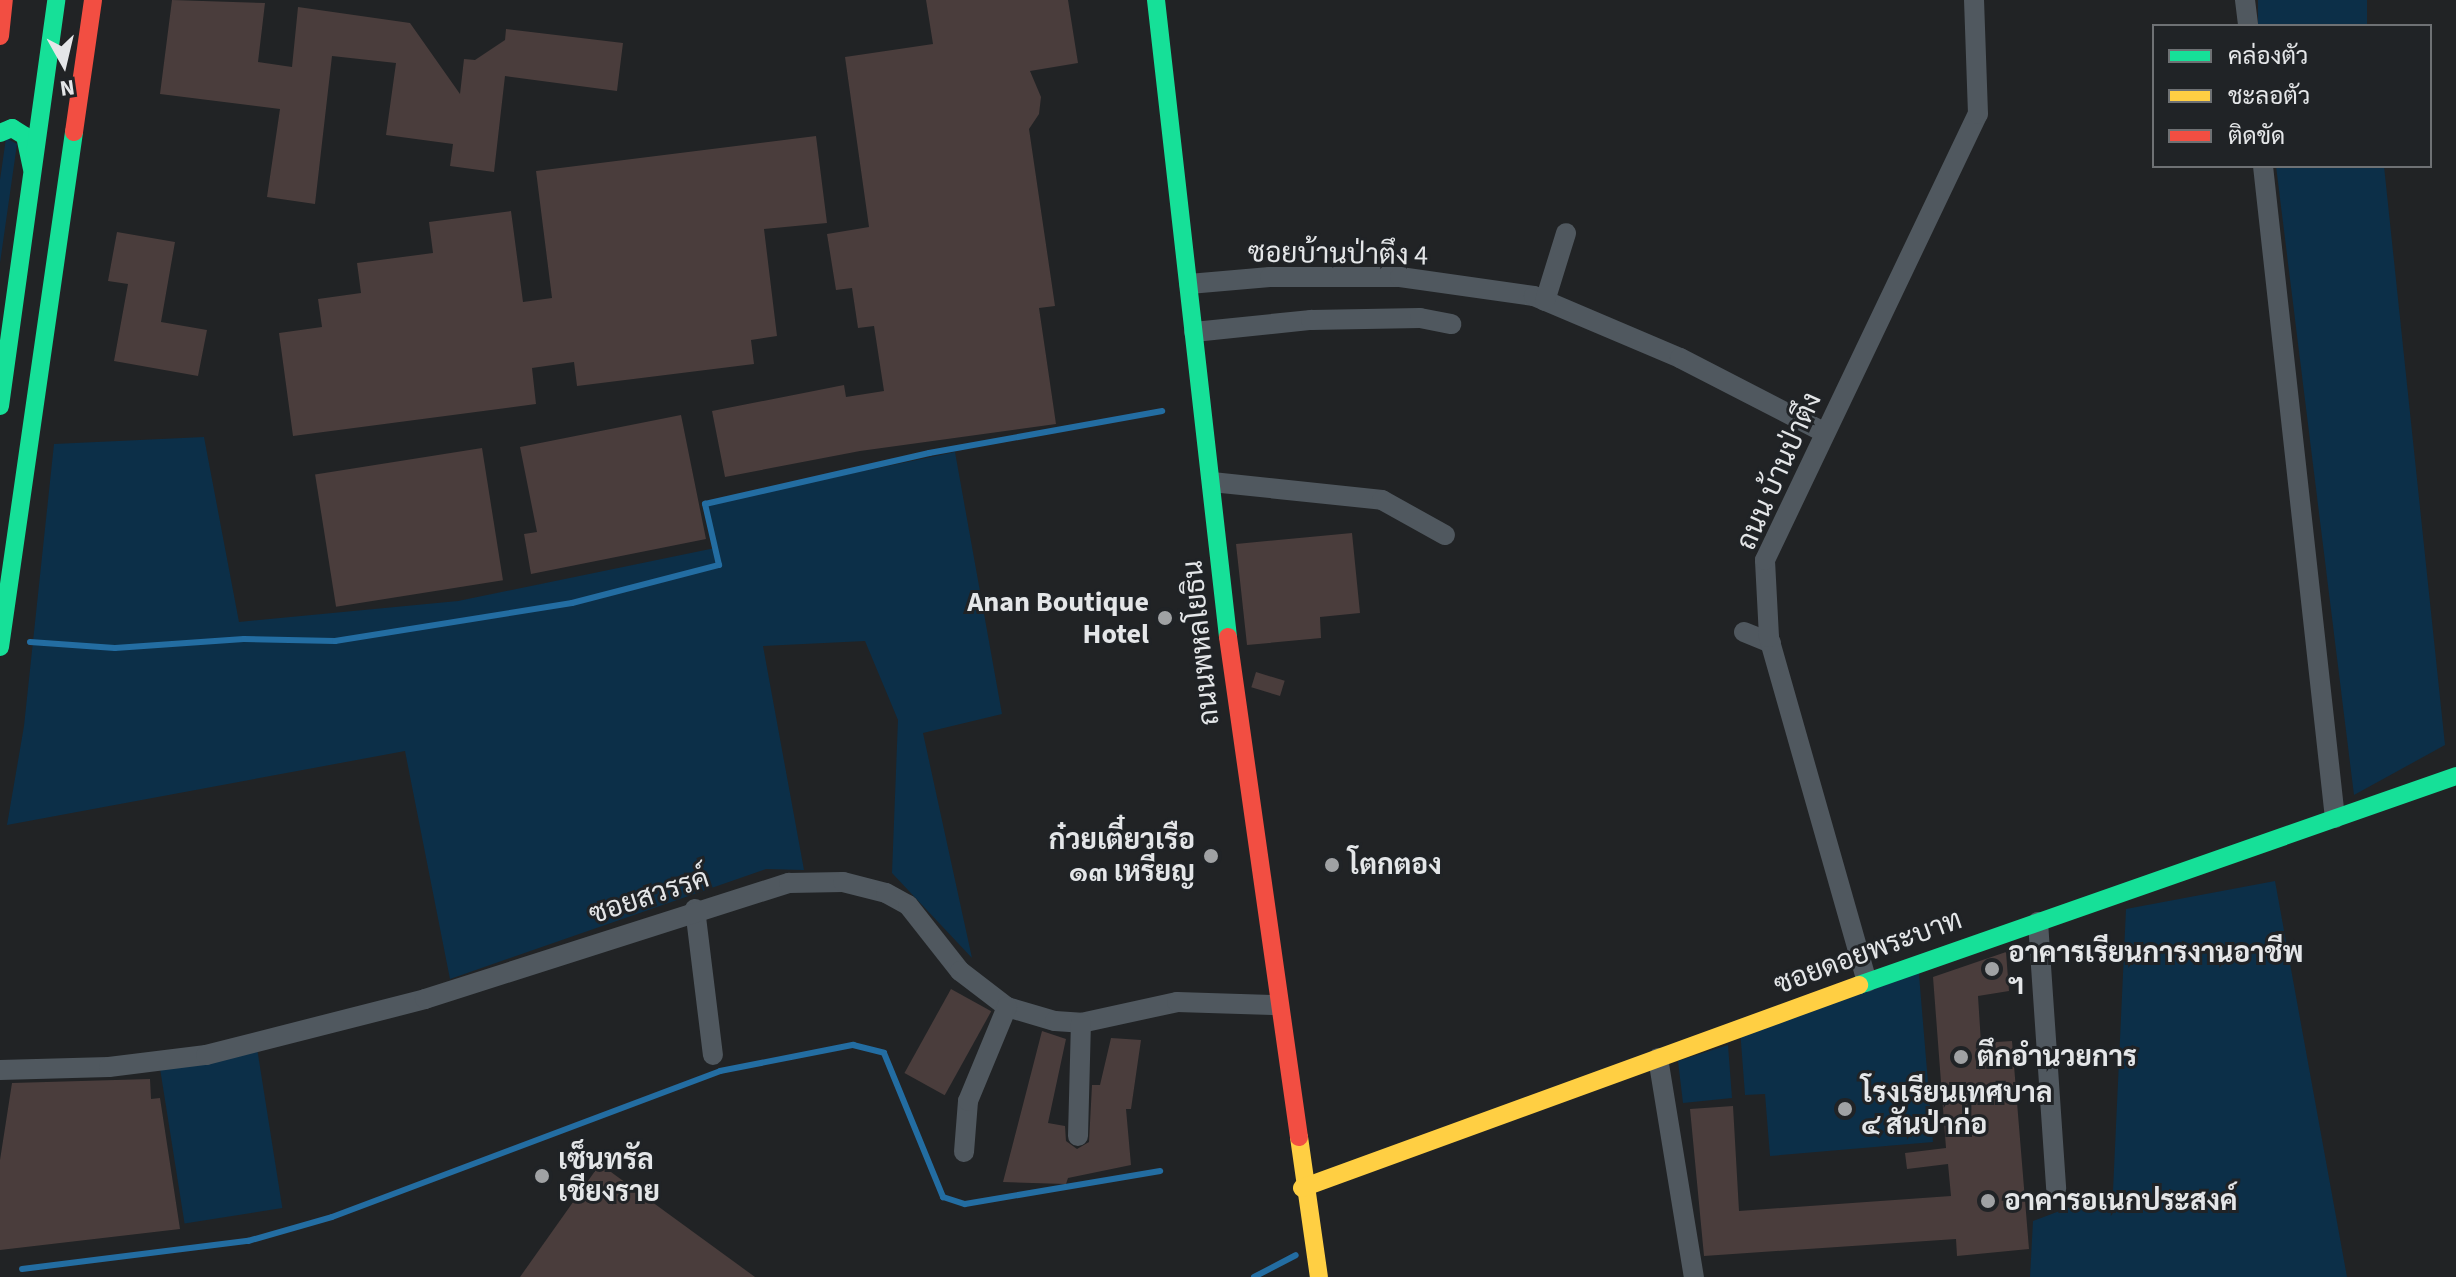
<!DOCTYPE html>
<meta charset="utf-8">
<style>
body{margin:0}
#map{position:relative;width:2456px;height:1277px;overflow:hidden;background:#212325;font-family:"Source Sans 3",Sarabun,sans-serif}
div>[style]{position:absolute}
.green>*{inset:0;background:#0c2f48;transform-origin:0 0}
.stream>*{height:6px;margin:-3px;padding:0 3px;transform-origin:3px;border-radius:3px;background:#236da2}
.building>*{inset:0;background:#4a3d3c;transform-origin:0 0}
.street>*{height:20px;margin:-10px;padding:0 10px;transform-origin:10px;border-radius:10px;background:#50585f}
.fast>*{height:18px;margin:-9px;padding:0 9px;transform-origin:9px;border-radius:9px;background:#16e098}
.slow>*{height:18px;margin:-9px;padding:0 9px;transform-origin:9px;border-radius:9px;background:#ffcf43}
.jam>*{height:18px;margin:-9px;padding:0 9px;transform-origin:9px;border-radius:9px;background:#f24e42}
.dots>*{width:22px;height:22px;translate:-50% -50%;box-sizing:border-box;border:4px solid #202326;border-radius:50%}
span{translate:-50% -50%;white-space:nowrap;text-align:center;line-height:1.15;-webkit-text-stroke:6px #202326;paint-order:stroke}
.street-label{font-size:28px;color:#e4e6e8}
.poi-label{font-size:28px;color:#e4e6e8;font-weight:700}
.right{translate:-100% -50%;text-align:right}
.left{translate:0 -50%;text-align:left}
.legend{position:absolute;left:2152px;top:24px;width:280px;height:144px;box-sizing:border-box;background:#202326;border:2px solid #6e7174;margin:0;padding:10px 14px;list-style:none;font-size:24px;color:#e4e6e8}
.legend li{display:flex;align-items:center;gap:16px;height:40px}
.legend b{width:40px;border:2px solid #6e7174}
.north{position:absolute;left:24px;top:24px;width:80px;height:80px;-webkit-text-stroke:6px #202326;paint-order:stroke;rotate:172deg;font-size:22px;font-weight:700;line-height:32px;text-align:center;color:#e4e6e8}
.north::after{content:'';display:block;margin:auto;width:28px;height:36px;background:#e4e6e8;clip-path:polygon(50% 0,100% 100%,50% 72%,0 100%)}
</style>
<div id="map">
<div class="green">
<div style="left:2258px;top:0;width:109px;height:26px"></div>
<div style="clip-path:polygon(6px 138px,17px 144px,0 263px,0 180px)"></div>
<div style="clip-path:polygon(2276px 166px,2384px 166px,2445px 745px,2354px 795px)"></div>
<div style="clip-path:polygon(204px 437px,239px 622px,458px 601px,715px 548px,705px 504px,955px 452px,1002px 714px,923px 733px,972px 958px,892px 873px,898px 720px,865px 641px,763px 646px,804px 870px,766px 869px,450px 979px,405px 751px,7px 825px,24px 726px,54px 444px)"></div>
<div style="clip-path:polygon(2275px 881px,2347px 1277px,2030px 1277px,2033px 1221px,2113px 1191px,2126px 909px)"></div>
<div style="clip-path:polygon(1918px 963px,1933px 1142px,1770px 1156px,1765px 1094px,1745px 1095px,1740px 1029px)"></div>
<div style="clip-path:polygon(1728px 1045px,1732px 1098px,1683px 1103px,1678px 1061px)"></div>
<div style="left:257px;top:1048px;width:162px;height:99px;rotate:81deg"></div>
</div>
<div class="stream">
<div style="left:30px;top:642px;width:85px;rotate:4deg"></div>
<div style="left:115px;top:648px;width:129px;rotate:-4deg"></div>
<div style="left:244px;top:639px;width:91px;rotate:1.3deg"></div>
<div style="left:335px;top:641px;width:240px;rotate:-9.1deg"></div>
<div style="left:572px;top:603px;width:152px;rotate:-14.5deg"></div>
<div style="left:719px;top:565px;width:63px;rotate:-102.9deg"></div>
<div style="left:705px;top:504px;width:230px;rotate:-12.8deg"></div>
<div style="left:929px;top:453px;width:237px;rotate:-10.2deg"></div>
<div style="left:22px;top:1269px;width:228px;rotate:-7.1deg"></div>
<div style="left:248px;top:1241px;width:87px;rotate:-15.9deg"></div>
<div style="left:332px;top:1217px;width:415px;rotate:-20.6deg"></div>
<div style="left:720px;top:1071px;width:136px;rotate:-11.1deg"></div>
<div style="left:853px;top:1045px;width:32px;rotate:14deg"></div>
<div style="left:884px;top:1053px;width:156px;rotate:67.7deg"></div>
<div style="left:943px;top:1197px;width:23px;rotate:18deg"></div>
<div style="left:965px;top:1204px;width:198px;rotate:-9.6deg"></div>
<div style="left:1254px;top:1277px;width:47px;rotate:-27.6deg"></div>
</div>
<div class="building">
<div style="clip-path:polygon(172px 0,265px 3px,258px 62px,292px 67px,298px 7px,410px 23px,460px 94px,464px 59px,475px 60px,505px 40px,506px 29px,623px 43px,617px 91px,505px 76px,494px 172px,450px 166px,453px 144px,386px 135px,396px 63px,332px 56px,315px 204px,267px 197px,280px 109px,160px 94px)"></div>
<div style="clip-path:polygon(926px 0,1068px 0,1078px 63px,1030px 71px,1041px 97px,1039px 114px,1029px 129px,1055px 306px,1039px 308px,1056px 424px,860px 451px,725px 477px,712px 411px,844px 385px,846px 397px,884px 391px,874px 326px,858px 328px,852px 288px,836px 290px,827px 234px,869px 227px,845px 57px,933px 44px)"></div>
<div style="clip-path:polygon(816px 136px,827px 223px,764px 229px,777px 336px,751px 340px,754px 364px,577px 386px,574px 362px,532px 368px,536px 404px,293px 436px,279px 333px,322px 327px,318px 299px,361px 293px,357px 263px,433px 253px,429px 222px,511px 211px,523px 302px,552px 298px,536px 171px)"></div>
<div style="clip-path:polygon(117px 232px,175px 242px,161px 322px,207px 330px,198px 376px,114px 361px,128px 284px,108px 281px)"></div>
<div style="clip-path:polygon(681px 415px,706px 539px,531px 574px,524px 534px,537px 532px,520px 447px)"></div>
<div style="left:482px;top:448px;width:134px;height:169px;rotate:81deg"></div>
<div style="clip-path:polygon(1352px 533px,1360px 613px,1320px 617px,1321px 638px,1247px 645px,1236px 544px)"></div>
<div style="left:1256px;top:672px;width:30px;height:16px;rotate:17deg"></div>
<div style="clip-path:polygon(2006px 952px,2009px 991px,1978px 996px,1981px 1043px,2012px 1041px,2029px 1249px,1957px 1256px,1956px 1239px,1704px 1256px,1690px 1109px,1733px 1106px,1739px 1211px,1951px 1196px,1948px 1164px,1907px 1169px,1905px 1153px,1946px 1148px,1933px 977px)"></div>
<div style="left:951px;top:989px;width:46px;height:96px;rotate:29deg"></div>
<div style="clip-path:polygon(1042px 1031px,1066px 1039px,1048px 1123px,1065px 1126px,1066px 1141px,1077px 1149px,1089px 1142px,1092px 1085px,1100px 1085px,1111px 1038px,1141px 1040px,1131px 1109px,1126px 1109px,1131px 1165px,1068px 1178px,1066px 1184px,1003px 1182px)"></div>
<div style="clip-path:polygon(150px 1079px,151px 1099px,160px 1098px,180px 1229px,0 1250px,0 1160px,12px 1083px)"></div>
<div style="clip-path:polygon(600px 1164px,755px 1277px,520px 1277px)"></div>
</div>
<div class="street">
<div style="left:2245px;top:0;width:26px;rotate:83deg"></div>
<div style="left:2263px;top:166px;width:656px;rotate:83.7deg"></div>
<div style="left:1189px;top:284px;width:81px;rotate:-4.9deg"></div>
<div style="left:1270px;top:277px;width:130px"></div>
<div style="left:1400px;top:277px;width:135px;rotate:8.1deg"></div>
<div style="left:1534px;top:296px;width:159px;rotate:23deg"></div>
<div style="left:1680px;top:358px;width:163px;rotate:27.3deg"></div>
<div style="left:1545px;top:301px;width:71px;rotate:-72.8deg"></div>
<div style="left:1194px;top:332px;width:118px;rotate:-5.9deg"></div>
<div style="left:1311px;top:320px;width:109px;rotate:-1.1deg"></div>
<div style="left:1420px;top:318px;width:32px;rotate:11deg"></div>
<div style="left:1212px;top:482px;width:171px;rotate:6deg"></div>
<div style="left:1382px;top:500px;width:72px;rotate:29.1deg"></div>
<div style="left:1744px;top:632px;width:29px;rotate:22deg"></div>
<div style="left:695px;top:909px;width:147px;rotate:83deg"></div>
<div style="left:2038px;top:922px;width:267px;rotate:86.1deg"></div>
<div style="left:1867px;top:982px;width:359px;rotate:-105.9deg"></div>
<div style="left:1769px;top:637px;width:77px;rotate:-93deg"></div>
<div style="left:1765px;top:560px;width:494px;rotate:-64.5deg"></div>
<div style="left:1978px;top:114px;width:114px;rotate:-92deg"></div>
<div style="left:1658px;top:1058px;width:222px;rotate:80.7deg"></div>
<div style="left:0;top:1070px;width:109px;rotate:-1.6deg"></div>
<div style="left:109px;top:1067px;width:98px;rotate:-7.1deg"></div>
<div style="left:206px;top:1055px;width:226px;rotate:-14.3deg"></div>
<div style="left:425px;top:999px;width:382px;rotate:-17.7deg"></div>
<div style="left:789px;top:883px;width:54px;rotate:-1.1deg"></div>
<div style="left:843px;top:882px;width:44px;rotate:14.3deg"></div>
<div style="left:886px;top:893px;width:25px;rotate:29deg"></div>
<div style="left:908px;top:905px;width:84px;rotate:51.8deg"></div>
<div style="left:960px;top:971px;width:59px;rotate:37.5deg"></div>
<div style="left:1007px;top:1007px;width:50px;rotate:16.3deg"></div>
<div style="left:1055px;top:1021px;width:26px;rotate:4deg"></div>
<div style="left:1081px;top:1023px;width:98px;rotate:-12.3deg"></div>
<div style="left:1177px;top:1002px;width:98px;rotate:1.8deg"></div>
<div style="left:1078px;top:1136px;width:113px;rotate:-88.5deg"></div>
<div style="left:964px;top:1152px;width:51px;rotate:-85.5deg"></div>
<div style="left:968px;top:1101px;width:102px;rotate:-67.5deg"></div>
</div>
<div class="fast">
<div style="left:1156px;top:0;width:641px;rotate:83.55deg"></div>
<div style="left:0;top:133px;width:13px;rotate:-23deg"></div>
<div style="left:12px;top:128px;width:15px;rotate:32deg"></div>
<div style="left:25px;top:136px;width:33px;rotate:78deg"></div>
<div style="left:0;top:406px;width:410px;rotate:-82.1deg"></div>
<div style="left:0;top:647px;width:520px;rotate:-81.82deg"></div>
<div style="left:1859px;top:985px;width:633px;rotate:-19.29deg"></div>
</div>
<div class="slow">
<div style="left:1299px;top:1137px;width:141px;rotate:81.9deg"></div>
<div style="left:1302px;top:1188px;width:593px;rotate:-20.02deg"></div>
</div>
<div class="jam">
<div style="left:0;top:36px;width:36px;rotate:-84deg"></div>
<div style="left:74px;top:132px;width:133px;rotate:-81.8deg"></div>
<div style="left:1228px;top:637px;width:505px;rotate:81.92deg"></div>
</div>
<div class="dots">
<div style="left:1165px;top:618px;background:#a0a2a4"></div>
<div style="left:1211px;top:856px;background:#a0a2a4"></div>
<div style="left:1332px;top:865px;background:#a0a2a4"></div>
<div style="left:1992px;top:969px;background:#a0a2a4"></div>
<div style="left:1961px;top:1057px;background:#a0a2a4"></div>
<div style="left:1845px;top:1109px;background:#a0a2a4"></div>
<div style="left:542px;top:1176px;background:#a0a2a4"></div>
<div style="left:1988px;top:1201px;background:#a0a2a4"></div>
</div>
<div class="street-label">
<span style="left:1338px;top:254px;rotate:1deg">ซอยบ้านป่าตึง 4</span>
<span style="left:1779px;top:471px;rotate:-66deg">ถนน บ้านป่าตึง</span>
<span style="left:1201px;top:643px;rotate:-96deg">ถนนพหลโยธิน</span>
<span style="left:649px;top:896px;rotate:-18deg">ซอยสวรรค์</span>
<span style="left:1868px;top:952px;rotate:-20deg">ซอยดอยพระบาท</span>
</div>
<div class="poi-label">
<span class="right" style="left:1149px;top:618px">Anan Boutique<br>Hotel</span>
<span class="right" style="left:1195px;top:856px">ก๋วยเตี๋ยวเรือ<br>๑๓ เหรียญ</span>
<span class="left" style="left:1348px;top:865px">โตกตอง</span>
<span class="left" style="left:2008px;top:969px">อาคารเรียนการงานอาชีพ<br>ฯ</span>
<span class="left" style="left:1977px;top:1057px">ตึกอำนวยการ</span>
<span class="left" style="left:1861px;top:1109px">โรงเรียนเทศบาล<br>๔ สันป่าก่อ</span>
<span class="left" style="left:558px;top:1176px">เซ็นทรัล<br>เชียงราย</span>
<span class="left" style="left:2004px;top:1201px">อาคารอเนกประสงค์</span>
</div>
<ul class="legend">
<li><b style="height:10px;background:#16e098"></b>คล่องตัว</li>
<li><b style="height:10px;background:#ffcf43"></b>ชะลอตัว</li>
<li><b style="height:10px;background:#f24e42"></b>ติดขัด</li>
</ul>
<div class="north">N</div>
</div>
